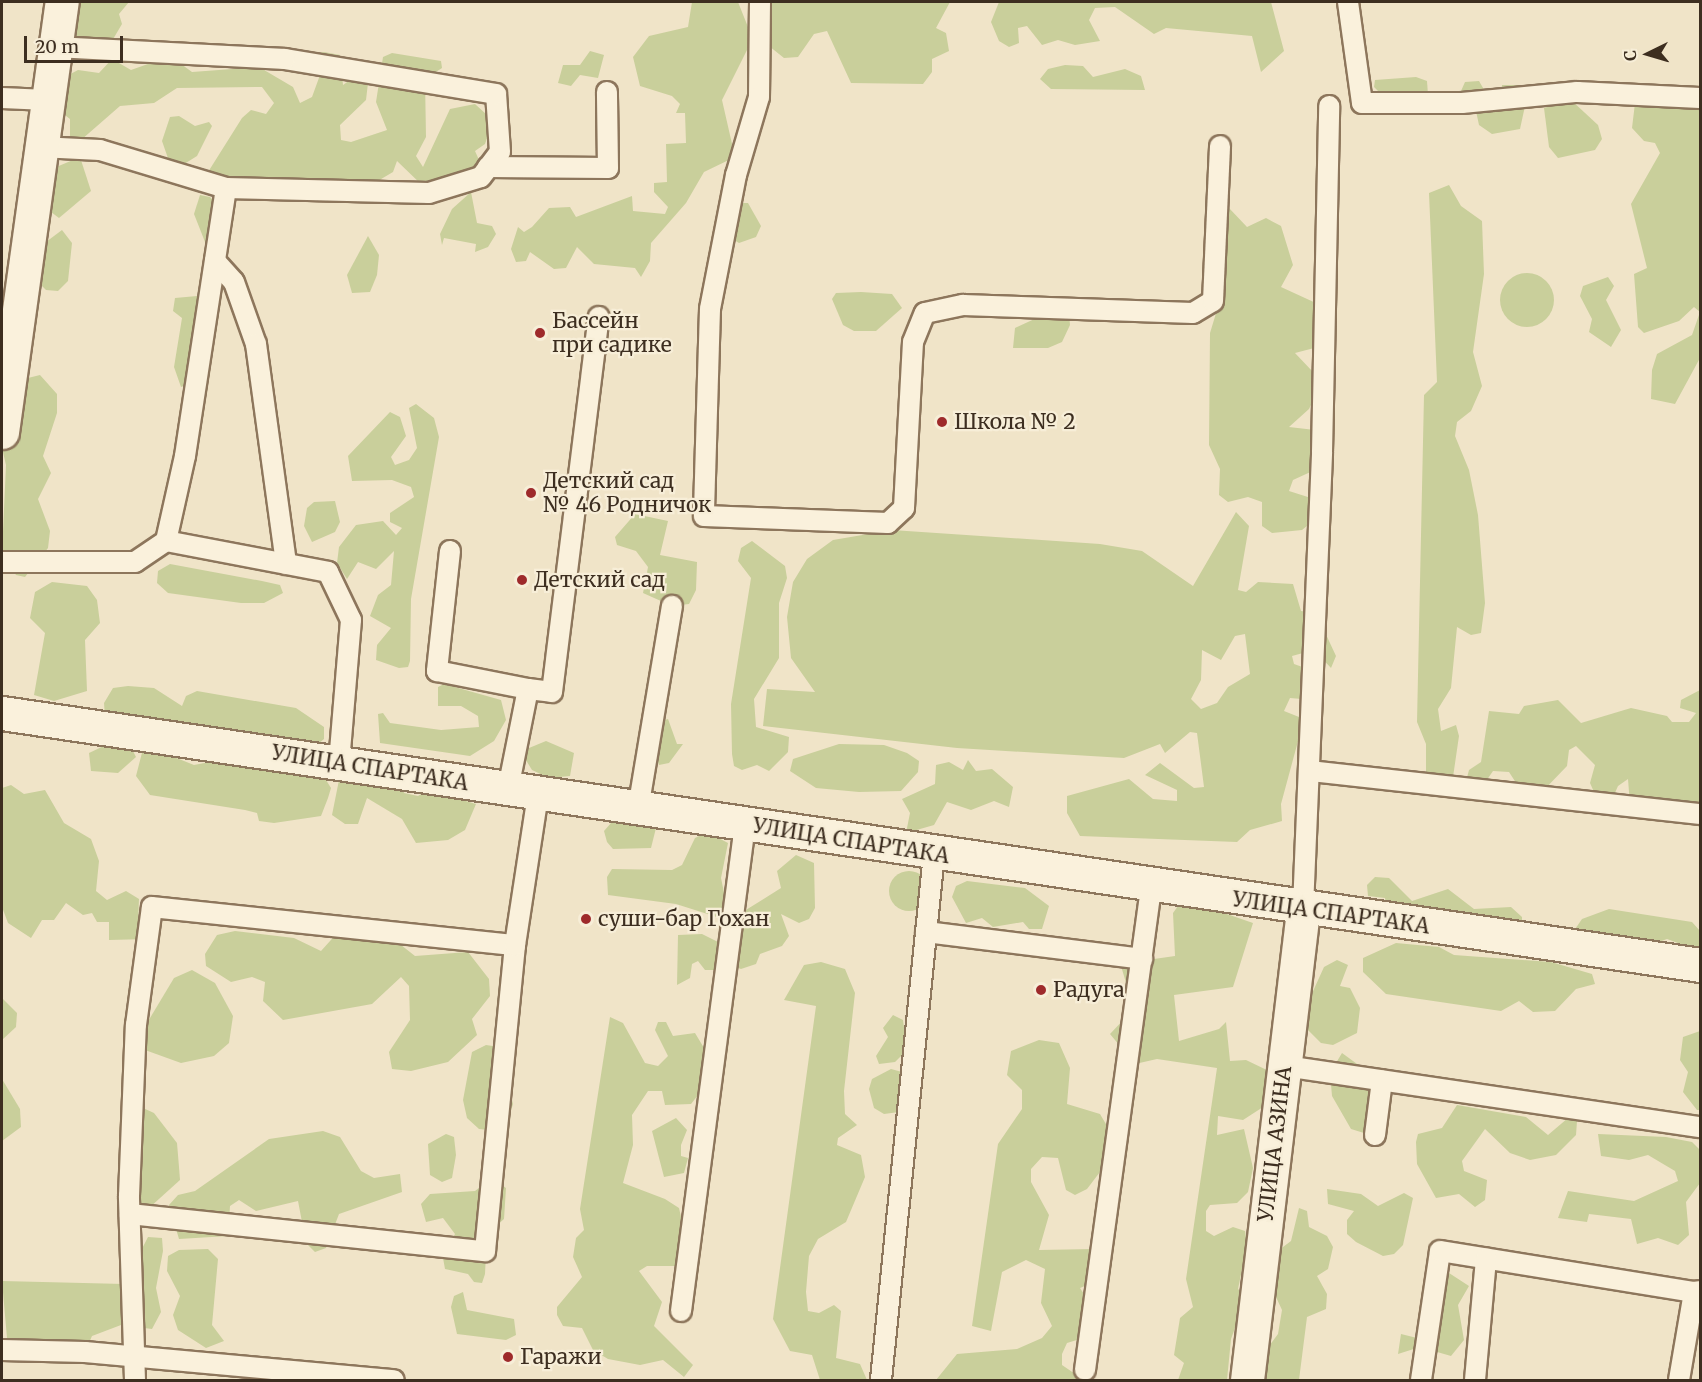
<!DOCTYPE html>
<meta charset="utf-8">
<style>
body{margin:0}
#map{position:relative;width:1702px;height:1382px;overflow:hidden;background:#f0e4c8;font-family:Merriweather,serif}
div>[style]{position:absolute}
.green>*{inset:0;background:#c9cf9b}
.round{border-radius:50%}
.roads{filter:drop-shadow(2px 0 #8d765c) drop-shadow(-2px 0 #8d765c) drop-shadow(0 2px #8d765c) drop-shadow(0 -2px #8d765c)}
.lane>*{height:20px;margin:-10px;padding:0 10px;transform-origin:10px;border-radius:10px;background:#faf1dc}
.street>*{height:33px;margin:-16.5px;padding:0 16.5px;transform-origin:16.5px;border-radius:16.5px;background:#faf1dc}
.secondary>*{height:33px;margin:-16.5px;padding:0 16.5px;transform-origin:16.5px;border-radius:16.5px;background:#faf1dc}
.dots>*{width:16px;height:16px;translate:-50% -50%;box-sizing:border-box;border:3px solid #f7eed8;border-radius:50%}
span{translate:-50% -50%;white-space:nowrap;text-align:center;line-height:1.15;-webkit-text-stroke:4.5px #f7eed8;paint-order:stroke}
.poi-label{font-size:21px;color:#3d2e20}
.left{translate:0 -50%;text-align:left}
.street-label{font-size:21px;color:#3d2e20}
.frame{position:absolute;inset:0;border:3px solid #3d2e20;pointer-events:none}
.north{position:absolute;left:1618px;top:24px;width:60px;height:60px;-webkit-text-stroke:4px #f7eed8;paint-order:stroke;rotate:265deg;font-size:16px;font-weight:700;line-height:24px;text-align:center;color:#3d2e20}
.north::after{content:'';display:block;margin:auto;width:21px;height:27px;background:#3d2e20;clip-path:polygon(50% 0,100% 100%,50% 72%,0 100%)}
.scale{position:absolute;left:24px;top:36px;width:99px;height:27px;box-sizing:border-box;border:3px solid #3d2e20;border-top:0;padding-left:8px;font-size:18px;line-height:21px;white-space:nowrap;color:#3d2e20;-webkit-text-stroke:4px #f7eed8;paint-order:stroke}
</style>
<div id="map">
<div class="green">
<div style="clip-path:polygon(68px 2px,129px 2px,119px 14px,122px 24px,109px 46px,76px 40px,66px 31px)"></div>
<div style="clip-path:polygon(692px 2px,738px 2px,750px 32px,751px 42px,722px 100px,735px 157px,704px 172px,686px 203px,651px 243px,650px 261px,641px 277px,635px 268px,594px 264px,577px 247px,566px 268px,554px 269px,530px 252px,526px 261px,516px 262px,511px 249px,518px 227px,524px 232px,532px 227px,549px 208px,570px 207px,576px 217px,632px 196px,633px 211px,665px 214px,668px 207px,654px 192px,654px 183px,667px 182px,666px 144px,686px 143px,685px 113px,676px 113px,680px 104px,672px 96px,640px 86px,633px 57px,649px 36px,688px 27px)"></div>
<div style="clip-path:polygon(760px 2px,950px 2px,936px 28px,946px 33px,949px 51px,932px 59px,932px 72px,923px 84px,851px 83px,827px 31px,814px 34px,798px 57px,784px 58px,769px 46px)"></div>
<div style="clip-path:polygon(999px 2px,1271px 2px,1284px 51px,1261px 72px,1252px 36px,1166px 28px,1154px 34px,1115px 7px,1095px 8px,1089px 20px,1100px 41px,1075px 45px,1058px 40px,1042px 45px,1027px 26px,1018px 28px,1019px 43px,1009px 47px,999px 41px,991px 22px)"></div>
<div style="clip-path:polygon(590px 51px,604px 55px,598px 78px,580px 75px,571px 86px,558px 83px,563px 65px,580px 65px)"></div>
<div style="clip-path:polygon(324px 52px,340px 55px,343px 85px,353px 78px,368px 83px,366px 100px,340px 125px,341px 140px,351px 142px,387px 130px,376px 102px,383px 57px,392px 53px,441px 61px,442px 68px,425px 79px,426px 137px,416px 156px,423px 167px,450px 109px,475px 104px,487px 115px,490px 129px,485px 144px,475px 151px,479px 160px,474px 171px,424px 187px,397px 161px,393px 172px,371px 185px,305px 201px,292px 190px,203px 180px,242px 118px,251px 110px,266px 114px,274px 103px,262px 87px,177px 88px,154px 103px,120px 106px,81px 140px,70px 137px,70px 119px,61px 112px,63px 78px,78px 70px,99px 73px,112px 59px,131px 70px,179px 53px,181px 64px,192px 72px,259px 67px,293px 87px,300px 103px,312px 97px,320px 75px,306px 55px)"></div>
<div style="clip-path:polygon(1065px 65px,1083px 66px,1093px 77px,1125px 69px,1141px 76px,1145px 90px,1051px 89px,1040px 79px,1048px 69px)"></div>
<div style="clip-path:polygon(1416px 77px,1427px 81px,1428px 95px,1379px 92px,1374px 87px,1375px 80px)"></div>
<div style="clip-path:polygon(1479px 81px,1490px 100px,1501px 99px,1502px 85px,1521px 85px,1527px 97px,1520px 129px,1492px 134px,1479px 125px,1476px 111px,1462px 103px,1461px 91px,1465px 82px)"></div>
<div style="clip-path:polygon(1571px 100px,1598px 125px,1602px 139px,1595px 150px,1558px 158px,1549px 147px,1544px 108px)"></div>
<div style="clip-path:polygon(1635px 103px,1700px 104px,1700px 358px,1675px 404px,1651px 399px,1652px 370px,1657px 354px,1692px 335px,1700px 312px,1694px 307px,1679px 321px,1644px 333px,1638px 327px,1634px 274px,1647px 268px,1631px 204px,1660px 153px,1655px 143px,1644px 141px,1632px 128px)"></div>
<div style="clip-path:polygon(179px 116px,195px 126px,209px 122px,212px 126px,197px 156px,181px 166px,170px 164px,162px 141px,170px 117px)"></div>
<div style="clip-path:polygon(80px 157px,91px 191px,59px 218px,43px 206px,54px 168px)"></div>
<div style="clip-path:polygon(1449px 185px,1461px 206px,1482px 221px,1484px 274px,1473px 352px,1482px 386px,1471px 411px,1457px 422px,1455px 436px,1469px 470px,1478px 515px,1485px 603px,1481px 633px,1471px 635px,1457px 627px,1451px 688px,1438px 709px,1441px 731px,1456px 725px,1459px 736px,1452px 784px,1426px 781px,1426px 744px,1417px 722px,1424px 395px,1437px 382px,1429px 193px)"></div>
<div style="clip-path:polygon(471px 192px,477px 223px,492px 226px,496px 234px,488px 247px,475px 252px,476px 244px,444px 238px,442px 245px,440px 234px,452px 209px)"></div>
<div style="clip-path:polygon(200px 195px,210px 197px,223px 212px,218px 244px,207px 247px,194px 214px)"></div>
<div style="clip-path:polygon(731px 203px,748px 203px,761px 226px,756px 237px,739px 243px,731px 238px)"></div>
<div style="clip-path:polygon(1217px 208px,1229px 208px,1247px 227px,1266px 218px,1281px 226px,1293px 265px,1281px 287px,1318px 304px,1318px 347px,1295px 353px,1313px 372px,1319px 388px,1309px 409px,1289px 427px,1315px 430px,1317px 469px,1293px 480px,1289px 491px,1311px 498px,1313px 521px,1302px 530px,1272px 533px,1262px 526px,1262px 502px,1248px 497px,1228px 502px,1219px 495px,1220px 469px,1209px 445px,1210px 333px,1217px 310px,1206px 221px)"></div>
<div style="clip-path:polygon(62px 230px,72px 243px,68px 281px,58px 291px,46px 290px,38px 282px,42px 245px)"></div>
<div style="clip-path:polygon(368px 236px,379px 255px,377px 275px,370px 292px,352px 293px,347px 275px)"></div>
<div class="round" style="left:1500px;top:273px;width:54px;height:54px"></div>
<div style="clip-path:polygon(1608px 277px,1614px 286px,1606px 300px,1621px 330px,1611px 347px,1589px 332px,1592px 319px,1580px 296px,1583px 286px)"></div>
<div style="clip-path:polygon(861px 292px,892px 294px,902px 308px,876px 331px,854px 331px,843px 325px,832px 299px,836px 293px)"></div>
<div style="clip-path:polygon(197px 296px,215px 331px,189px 384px,181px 387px,174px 367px,182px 318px,173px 311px,175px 298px)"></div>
<div style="clip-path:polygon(1049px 297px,1068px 302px,1070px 325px,1062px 342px,1048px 348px,1013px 348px,1015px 328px,1041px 316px)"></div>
<div style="clip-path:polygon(40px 375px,57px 394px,57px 413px,43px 456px,51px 473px,38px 499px,50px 531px,48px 548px,25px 577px,16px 575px,2px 554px,6px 465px,2px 448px,24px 379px)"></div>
<div style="clip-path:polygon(416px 404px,434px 418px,439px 437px,411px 599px,410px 661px,408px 667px,399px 668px,376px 660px,377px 645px,391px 628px,370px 616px,378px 595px,391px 585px,394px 551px,376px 569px,358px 562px,347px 579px,337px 563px,339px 547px,356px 525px,383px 521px,396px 535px,402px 528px,390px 522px,390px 513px,414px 497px,411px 487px,392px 480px,352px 481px,348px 456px,390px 412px,400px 417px,406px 436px,391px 457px,395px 465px,409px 460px,417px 448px,409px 408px)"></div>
<div style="clip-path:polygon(335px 501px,340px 522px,335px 532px,312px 542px,304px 526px,307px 508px,314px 502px)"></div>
<div style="clip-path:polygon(evenodd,1236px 512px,1249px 526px,1238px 590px,1246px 592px,1258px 582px,1293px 584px,1301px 611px,1316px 613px,1336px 656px,1331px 668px,1314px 650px,1292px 656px,1294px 664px,1308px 669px,1313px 700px,1290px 698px,1284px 711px,1304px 719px,1281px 804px,1282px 821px,1250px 830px,1237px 842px,1080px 836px,1067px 813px,1067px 796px,1129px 779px,1153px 799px,1177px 801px,1177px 790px,1145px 775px,1160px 763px,1194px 788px,1204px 787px,1197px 733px,1190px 732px,1165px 753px,1160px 744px,1124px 758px,957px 748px,763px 726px,767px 689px,815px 692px,791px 658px,787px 617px,793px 582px,807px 559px,833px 540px,892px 530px,1100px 544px,1142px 551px,1193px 586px,1236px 512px,1245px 634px,1250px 674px,1228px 687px,1217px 703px,1201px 709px,1191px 699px,1201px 680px,1202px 650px,1221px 660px,1235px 636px,1245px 634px)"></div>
<div style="clip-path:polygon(635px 514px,668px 521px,660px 555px,697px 562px,696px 590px,689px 604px,672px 606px,643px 593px,648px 567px,636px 551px,617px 545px,615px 537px)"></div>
<div style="clip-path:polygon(752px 541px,785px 566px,787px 578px,779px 603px,779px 658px,754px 699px,756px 727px,789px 737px,788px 752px,769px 771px,757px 765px,742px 770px,734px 766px,732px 754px,731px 704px,751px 578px,738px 561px,741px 548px)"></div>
<div style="clip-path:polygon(170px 564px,262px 581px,280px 585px,283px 593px,264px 603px,241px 603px,168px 593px,157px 583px,158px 571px)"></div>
<div style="clip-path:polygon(52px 582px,87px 586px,97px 600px,100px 623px,85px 640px,87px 691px,54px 701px,34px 695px,45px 633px,30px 618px,35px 592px)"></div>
<div style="clip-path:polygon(444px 684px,501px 700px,506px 720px,494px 741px,470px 756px,380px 743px,378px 714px,383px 713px,390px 723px,441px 730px,479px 727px,478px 716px,461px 706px,438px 706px,438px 687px)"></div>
<div style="clip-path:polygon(128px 686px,154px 688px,182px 706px,186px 696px,197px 691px,296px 708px,324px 727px,324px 739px,318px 744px,105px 717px,104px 703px,113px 688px)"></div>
<div style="clip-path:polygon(1700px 690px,1700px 828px,1692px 820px,1665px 820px,1630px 805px,1628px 779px,1618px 786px,1611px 802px,1598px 801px,1590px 783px,1595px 765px,1576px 746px,1569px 750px,1567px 766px,1540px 794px,1522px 792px,1509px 772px,1493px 771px,1482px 787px,1465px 785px,1469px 770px,1481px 762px,1489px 711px,1519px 714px,1524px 706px,1558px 700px,1581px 723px,1631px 708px,1667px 716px,1672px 722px,1689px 722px,1696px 713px,1680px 708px,1681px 700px)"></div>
<div style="clip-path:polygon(668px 719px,677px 744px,683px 744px,669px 763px,659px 765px,654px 750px,658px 722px)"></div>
<div style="clip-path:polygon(546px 741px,574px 753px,570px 776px,549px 778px,532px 770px,524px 757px,529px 748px)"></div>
<div style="clip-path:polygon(108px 744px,131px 747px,136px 757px,118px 773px,91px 771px,89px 753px)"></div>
<div style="clip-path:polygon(839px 744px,884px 745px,907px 753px,919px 761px,918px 772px,901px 791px,859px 792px,816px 788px,790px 771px,793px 759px)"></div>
<div style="clip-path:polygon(144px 745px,194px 765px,220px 760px,321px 772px,331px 788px,328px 798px,321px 816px,274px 823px,259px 821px,257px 813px,245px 810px,150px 795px,136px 776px)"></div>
<div style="clip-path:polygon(968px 760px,976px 771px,992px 769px,1013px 787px,1009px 807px,994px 801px,971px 810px,947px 802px,934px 825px,906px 833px,910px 813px,902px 799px,935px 784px,936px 765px,949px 762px,963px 770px)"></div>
<div style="clip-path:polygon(347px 777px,359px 783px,402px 783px,404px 793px,418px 796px,428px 790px,476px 804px,465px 830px,448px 840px,416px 843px,402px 819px,367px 798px,358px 824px,345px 824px,332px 815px,339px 780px)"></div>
<div style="clip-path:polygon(11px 785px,24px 794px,45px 790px,64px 823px,91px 839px,99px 861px,96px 891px,107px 900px,126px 891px,139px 899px,138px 922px,149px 928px,148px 939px,109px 940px,109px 922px,97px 922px,92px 913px,83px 915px,66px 903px,54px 920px,42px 920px,31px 938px,8px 923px,2px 907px,2px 788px)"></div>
<div style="clip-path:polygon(637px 820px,656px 828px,651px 848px,613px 849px,607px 842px,604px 831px,611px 823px)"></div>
<div style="clip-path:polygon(707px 832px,728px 843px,721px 878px,728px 912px,720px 918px,676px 904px,608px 895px,607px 877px,612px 869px,672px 870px,682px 865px,695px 838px)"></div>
<div style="clip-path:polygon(796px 855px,814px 863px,815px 908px,809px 919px,799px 923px,781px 914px,789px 936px,782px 946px,760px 954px,756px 964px,741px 969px,733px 966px,741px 913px,781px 888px,777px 871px)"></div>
<div class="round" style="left:889px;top:871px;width:40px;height:40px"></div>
<div style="clip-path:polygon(1375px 877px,1389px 878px,1412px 901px,1448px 889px,1474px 909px,1511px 907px,1522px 917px,1522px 928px,1386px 905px,1385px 898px,1368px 896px,1367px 885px)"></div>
<div style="clip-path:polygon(967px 881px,1025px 888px,1049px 906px,1042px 929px,1029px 929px,1023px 922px,993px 927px,982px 918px,966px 923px,952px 897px,956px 886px)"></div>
<div style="clip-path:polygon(1183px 899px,1253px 923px,1233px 987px,1174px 995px,1179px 1041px,1219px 1029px,1226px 1022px,1230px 1061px,1246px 1060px,1275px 1074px,1274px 1100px,1243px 1120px,1218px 1116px,1217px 1135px,1244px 1129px,1253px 1168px,1248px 1192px,1237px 1203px,1210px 1205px,1206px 1211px,1206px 1231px,1214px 1236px,1233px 1227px,1245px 1231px,1247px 1245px,1238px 1289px,1246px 1297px,1231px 1339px,1227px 1380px,1178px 1380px,1184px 1363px,1174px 1355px,1180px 1318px,1193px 1307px,1186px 1279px,1217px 1068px,1157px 1059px,1135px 1064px,1110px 1034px,1126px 1017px,1137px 990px,1127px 986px,1121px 966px,1143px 951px,1154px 959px,1175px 956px,1173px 913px)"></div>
<div style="clip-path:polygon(1609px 909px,1692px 922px,1700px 931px,1700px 957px,1681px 952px,1678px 943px,1667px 939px,1656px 943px,1634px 937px,1621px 949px,1571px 935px,1582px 919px)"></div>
<div style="clip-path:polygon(235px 931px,294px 938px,321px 951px,339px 931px,400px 933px,401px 945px,415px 956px,468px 952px,489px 979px,490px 996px,472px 1019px,477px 1035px,448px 1062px,411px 1071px,392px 1069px,389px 1052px,410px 1020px,409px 986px,401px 977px,372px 1004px,283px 1020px,263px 1001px,265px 982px,252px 977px,231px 982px,206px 966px,205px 954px,217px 935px)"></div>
<div style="clip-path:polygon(702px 934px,720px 943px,717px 970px,705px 970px,698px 961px,692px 964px,690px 978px,677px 985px,678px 935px)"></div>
<div style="clip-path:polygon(1396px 943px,1439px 947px,1454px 955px,1551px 962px,1592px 974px,1595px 984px,1576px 989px,1555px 1011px,1533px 1012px,1519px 1001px,1501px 1011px,1386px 994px,1363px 972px,1363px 958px)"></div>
<div style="clip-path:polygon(1337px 960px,1348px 965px,1340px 986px,1350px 988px,1360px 1008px,1357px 1033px,1333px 1045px,1321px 1043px,1306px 1028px,1304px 1011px,1324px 967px)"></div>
<div style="clip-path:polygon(821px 962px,845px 969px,855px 993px,844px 1091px,845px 1114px,857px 1125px,838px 1138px,837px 1145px,861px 1155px,865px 1177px,846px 1222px,818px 1239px,809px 1256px,806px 1292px,808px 1311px,819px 1313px,834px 1305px,841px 1311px,836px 1358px,860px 1364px,867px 1380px,820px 1380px,812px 1355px,790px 1351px,773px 1319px,816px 1006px,784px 1000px,804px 965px)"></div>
<div style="clip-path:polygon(192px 970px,215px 983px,233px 1016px,229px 1043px,214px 1056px,181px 1063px,145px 1050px,141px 1033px,174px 978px)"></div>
<div style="clip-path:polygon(2px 998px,17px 1013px,16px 1027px,2px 1040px)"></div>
<div style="clip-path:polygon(893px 1015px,903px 1020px,907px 1050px,895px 1062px,879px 1064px,876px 1056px,888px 1037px,883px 1028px)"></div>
<div style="clip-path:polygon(610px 1017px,623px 1023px,645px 1063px,658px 1066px,668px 1056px,655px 1030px,658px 1022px,666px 1022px,673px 1036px,695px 1033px,710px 1058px,709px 1081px,691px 1104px,665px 1105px,662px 1091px,648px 1091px,632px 1115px,633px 1145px,623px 1183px,665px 1199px,679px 1208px,681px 1217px,691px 1219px,678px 1266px,647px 1266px,639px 1271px,662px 1302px,654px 1326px,693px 1365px,684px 1377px,663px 1360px,640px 1365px,608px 1359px,593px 1350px,582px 1328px,563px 1326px,557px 1315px,557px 1307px,582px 1277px,573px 1257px,576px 1238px,584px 1230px,580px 1209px)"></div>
<div style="clip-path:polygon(1700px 1031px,1700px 1110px,1697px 1110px,1683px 1092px,1688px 1072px,1680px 1060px,1683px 1037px)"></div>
<div style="clip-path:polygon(1039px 1040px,1059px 1043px,1070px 1068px,1067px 1104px,1100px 1114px,1110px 1131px,1103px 1168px,1087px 1189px,1075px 1195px,1066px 1190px,1058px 1158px,1042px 1157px,1031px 1169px,1031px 1182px,1049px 1215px,1039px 1250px,1094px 1249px,1097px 1281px,1080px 1288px,1089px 1302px,1080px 1339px,1067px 1343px,1062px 1354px,1062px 1365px,1084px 1380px,936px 1380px,957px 1354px,1017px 1349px,1042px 1338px,1052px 1326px,1041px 1303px,1045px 1269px,1026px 1260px,1002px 1272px,991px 1331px,972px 1326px,998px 1144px,1022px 1109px,1022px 1090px,1007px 1075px,1011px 1051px)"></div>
<div style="clip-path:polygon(486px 1045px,506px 1048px,514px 1063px,508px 1083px,513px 1104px,509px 1117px,489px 1130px,479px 1129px,467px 1118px,463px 1100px,472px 1052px)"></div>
<div style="clip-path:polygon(1342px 1053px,1364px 1069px,1371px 1094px,1389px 1099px,1391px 1111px,1364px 1133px,1351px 1129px,1332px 1096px,1330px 1073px)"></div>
<div style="clip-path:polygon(891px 1069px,902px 1072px,899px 1112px,884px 1114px,874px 1108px,869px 1089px,872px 1079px)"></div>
<div style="clip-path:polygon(2px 1079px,20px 1109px,21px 1127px,2px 1141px)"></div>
<div style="clip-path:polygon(1457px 1105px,1526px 1117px,1548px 1135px,1568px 1118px,1577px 1121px,1576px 1135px,1556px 1155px,1530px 1160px,1510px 1153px,1485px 1129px,1462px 1161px,1464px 1171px,1487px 1180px,1485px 1200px,1475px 1207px,1459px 1194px,1436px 1198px,1417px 1164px,1416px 1142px,1418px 1134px,1442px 1128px)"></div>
<div style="clip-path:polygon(143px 1108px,154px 1113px,177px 1143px,179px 1167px,180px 1180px,149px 1208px,129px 1196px,132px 1118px)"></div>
<div style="clip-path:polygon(676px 1118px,687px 1130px,681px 1145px,681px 1156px,688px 1158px,684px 1173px,664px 1177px,652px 1131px)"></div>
<div style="clip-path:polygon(323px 1131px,340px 1137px,361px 1171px,374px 1178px,400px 1174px,402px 1192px,339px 1214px,326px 1248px,315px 1252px,306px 1243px,298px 1201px,256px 1211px,239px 1200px,230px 1206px,228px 1236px,179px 1239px,169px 1205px,178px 1195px,195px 1191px,269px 1139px)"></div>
<div style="clip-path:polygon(446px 1134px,454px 1137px,456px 1155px,452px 1178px,442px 1182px,430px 1175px,428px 1144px)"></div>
<div style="clip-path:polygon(1598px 1134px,1666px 1137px,1692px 1142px,1700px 1150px,1700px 1183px,1686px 1202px,1689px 1235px,1678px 1245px,1658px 1238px,1637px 1244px,1631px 1219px,1589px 1214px,1587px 1222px,1558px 1218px,1568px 1191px,1634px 1201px,1678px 1181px,1675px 1171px,1648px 1155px,1629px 1160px,1601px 1156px)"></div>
<div style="clip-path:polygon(492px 1178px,506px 1188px,504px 1219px,487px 1234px,485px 1274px,482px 1283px,474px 1282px,468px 1274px,445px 1269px,443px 1258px,455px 1234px,443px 1218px,426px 1222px,421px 1204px,430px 1194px,475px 1191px)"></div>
<div style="clip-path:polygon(1327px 1189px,1361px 1194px,1378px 1206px,1404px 1193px,1413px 1198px,1403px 1245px,1394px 1254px,1383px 1256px,1356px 1242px,1347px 1234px,1347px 1220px,1354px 1211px,1328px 1204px)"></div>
<div style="clip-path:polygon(1299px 1208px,1307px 1211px,1309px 1227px,1327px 1236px,1333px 1247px,1328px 1269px,1317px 1276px,1327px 1294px,1326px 1309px,1307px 1317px,1299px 1380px,1265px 1380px,1261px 1357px,1278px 1334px,1282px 1310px,1270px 1284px,1279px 1250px,1291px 1241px)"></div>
<div style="clip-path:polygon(148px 1237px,162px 1238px,163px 1251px,156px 1288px,161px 1312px,152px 1329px,121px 1325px,92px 1336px,85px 1352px,30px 1351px,7px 1338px,2px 1281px,124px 1284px)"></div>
<div style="clip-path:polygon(208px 1249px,218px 1259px,212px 1325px,224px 1341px,206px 1348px,178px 1330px,173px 1315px,180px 1296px,167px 1271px,168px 1256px,179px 1250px)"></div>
<div style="clip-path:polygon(1449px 1273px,1469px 1286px,1458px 1305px,1464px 1340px,1451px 1356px,1420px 1347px,1398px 1354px,1401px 1334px,1417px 1338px,1422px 1333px,1441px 1278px)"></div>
<div style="clip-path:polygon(463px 1292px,467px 1310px,514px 1319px,516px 1335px,506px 1340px,457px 1334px,451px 1307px,454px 1296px)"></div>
</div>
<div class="roads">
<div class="lane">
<div style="left:760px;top:2px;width:95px;rotate:90.6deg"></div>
<div style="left:759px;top:97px;width:81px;rotate:106.4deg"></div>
<div style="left:736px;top:175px;width:136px;rotate:101deg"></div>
<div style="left:710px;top:309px;width:207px;rotate:91.7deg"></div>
<div style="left:704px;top:516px;width:184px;rotate:2.2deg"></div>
<div style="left:888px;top:523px;width:22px;rotate:-43deg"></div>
<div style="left:904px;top:508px;width:166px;rotate:-86.9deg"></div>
<div style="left:913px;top:342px;width:31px;rotate:-68deg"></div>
<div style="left:925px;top:313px;width:39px;rotate:-12deg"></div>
<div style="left:963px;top:305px;width:230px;rotate:2deg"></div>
<div style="left:1193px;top:313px;width:23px;rotate:-31deg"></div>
<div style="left:1213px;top:301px;width:155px;rotate:-87.4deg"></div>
<div style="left:1348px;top:2px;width:102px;rotate:82.1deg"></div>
<div style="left:1362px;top:103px;width:100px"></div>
<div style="left:1462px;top:103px;width:116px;rotate:-5.5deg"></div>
<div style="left:1577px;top:92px;width:123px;rotate:2.8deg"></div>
<div style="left:2px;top:98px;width:45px;rotate:2.5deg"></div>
<div style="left:40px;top:147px;width:60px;rotate:2.9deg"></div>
<div style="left:100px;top:150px;width:132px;rotate:16.8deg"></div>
<div style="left:226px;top:188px;width:203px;rotate:1.4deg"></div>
<div style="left:429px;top:193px;width:54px;rotate:-17.1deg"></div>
<div style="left:481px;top:177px;width:31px;rotate:-53deg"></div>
<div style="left:500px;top:152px;width:58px;rotate:-93.9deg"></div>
<div style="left:496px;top:94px;width:214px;rotate:-170.6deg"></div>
<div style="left:285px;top:59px;width:230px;rotate:-177deg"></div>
<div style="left:488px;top:167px;width:120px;rotate:0.5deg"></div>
<div style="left:608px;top:168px;width:76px;rotate:-90.8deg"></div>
<div style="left:215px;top:261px;width:28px;rotate:48deg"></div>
<div style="left:234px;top:282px;width:66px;rotate:70.5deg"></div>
<div style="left:256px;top:344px;width:222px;rotate:82.2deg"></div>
<div style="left:166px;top:541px;width:87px;rotate:-77.4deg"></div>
<div style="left:185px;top:456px;width:271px;rotate:-81.3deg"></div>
<div style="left:450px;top:551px;width:121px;rotate:96.2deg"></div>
<div style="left:437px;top:671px;width:93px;rotate:11.2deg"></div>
<div style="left:2px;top:562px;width:133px"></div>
<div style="left:135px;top:562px;width:37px;rotate:-34deg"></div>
<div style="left:166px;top:541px;width:165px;rotate:10.8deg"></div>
<div style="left:328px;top:572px;width:53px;rotate:64.4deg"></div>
<div style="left:351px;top:620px;width:144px;rotate:94.8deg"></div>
<div style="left:1310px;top:771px;width:392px;rotate:6.3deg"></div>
<div style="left:508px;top:789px;width:102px;rotate:-78.7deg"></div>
<div style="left:528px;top:689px;width:24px;rotate:7deg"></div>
<div style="left:552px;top:692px;width:378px;rotate:-82.9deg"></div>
<div style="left:638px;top:809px;width:206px;rotate:-80.5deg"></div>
<div style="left:1303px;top:908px;width:456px;rotate:-87.6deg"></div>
<div style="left:1322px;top:452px;width:346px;rotate:-88.8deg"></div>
<div style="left:926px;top:932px;width:218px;rotate:7.1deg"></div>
<div style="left:1285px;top:1066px;width:419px;rotate:8.4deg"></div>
<div style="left:1375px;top:1135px;width:55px;rotate:-82.7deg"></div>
<div style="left:130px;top:1214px;width:357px;rotate:6deg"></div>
<div style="left:485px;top:1251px;width:307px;rotate:-84.4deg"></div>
<div style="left:681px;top:1311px;width:490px;rotate:-82.5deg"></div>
<div style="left:2px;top:1350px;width:83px;rotate:1.4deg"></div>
<div style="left:85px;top:1352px;width:310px;rotate:5.2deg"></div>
<div style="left:1085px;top:1370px;width:488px;rotate:-82.2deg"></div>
<div style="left:135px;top:1380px;width:184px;rotate:-91.9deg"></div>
<div style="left:129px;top:1196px;width:171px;rotate:-87.7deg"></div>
<div style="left:136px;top:1025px;width:119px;rotate:-82.3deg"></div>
<div style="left:152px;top:907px;width:365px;rotate:6deg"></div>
<div style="left:515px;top:945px;width:153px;rotate:-81.3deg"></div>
<div style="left:881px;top:1380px;width:529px;rotate:-84.25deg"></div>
<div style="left:1421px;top:1380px;width:130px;rotate:-81.6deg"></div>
<div style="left:1440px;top:1251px;width:257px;rotate:9.2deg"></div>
<div style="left:1475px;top:1380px;width:122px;rotate:-84.8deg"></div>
<div style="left:1679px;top:1380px;width:89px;rotate:-80.3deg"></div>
<div style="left:1694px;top:1292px;width:6px;rotate:-9deg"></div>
</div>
<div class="street">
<div style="left:2px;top:713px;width:1717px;rotate:8.44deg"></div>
<div style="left:1247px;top:1380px;width:475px;rotate:-83.2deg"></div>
</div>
<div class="secondary">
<div style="left:2px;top:432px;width:434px;rotate:-82.1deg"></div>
</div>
</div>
<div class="dots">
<div style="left:540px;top:333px;background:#9e2a2b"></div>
<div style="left:942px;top:422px;background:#9e2a2b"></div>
<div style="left:531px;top:493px;background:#9e2a2b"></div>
<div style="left:522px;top:580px;background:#9e2a2b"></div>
<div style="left:586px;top:919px;background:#9e2a2b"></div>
<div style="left:1041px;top:990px;background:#9e2a2b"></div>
<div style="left:508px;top:1357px;background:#9e2a2b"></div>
</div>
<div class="poi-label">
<span class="left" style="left:552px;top:333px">Бассейн<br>при садике</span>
<span class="left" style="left:954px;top:422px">Школа № 2</span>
<span class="left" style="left:543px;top:493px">Детский сад<br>№ 46 Родничок</span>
<span class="left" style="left:534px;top:580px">Детский сад</span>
<span class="left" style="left:598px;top:919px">суши-бар Гохан</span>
<span class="left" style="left:1053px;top:990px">Радуга</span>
<span class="left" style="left:520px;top:1357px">Гаражи</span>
</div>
<div class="street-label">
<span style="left:370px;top:768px;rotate:9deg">УЛИЦА СПАРТАКА</span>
<span style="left:851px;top:841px;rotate:9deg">УЛИЦА СПАРТАКА</span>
<span style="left:1331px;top:913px;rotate:8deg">УЛИЦА СПАРТАКА</span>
<span style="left:1275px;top:1144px;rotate:-83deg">УЛИЦА АЗИНА</span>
</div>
<div class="frame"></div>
<div class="north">С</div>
<div class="scale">20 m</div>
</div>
